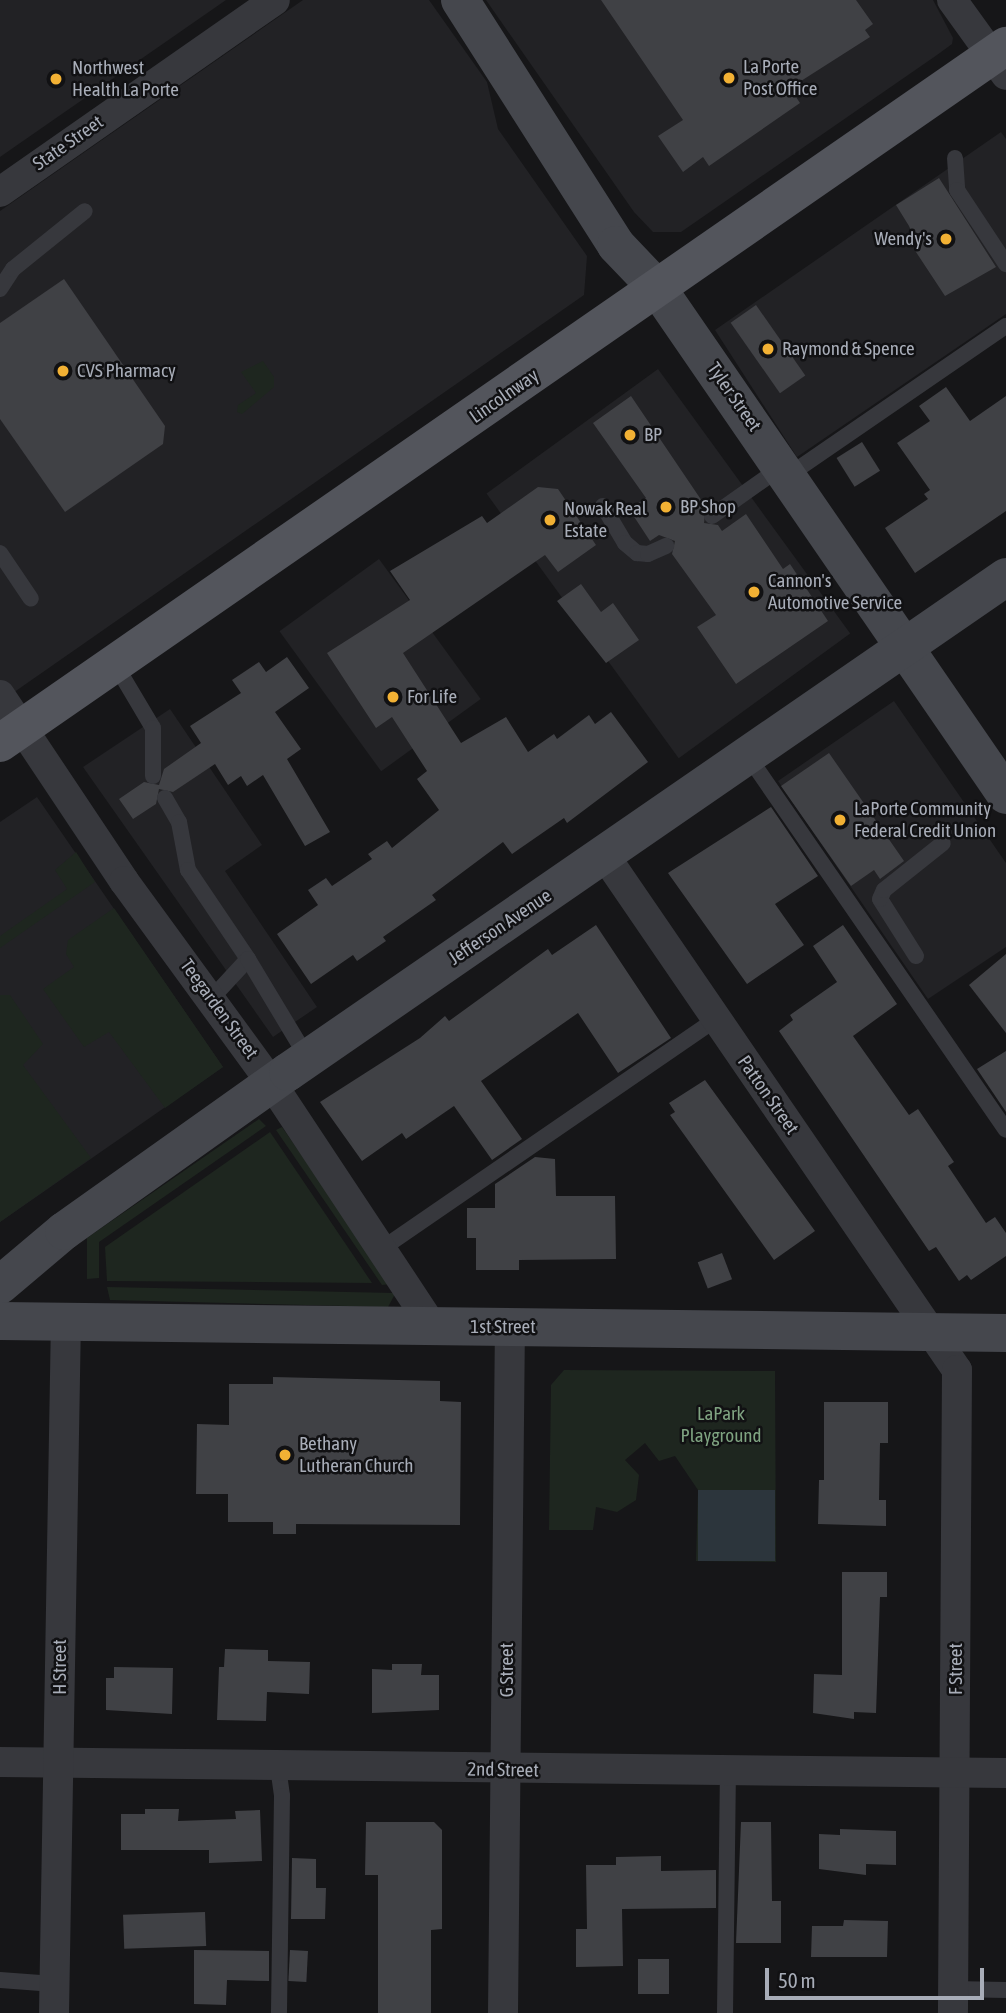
<!DOCTYPE html>
<style>
body{margin:0}
#map{position:relative;width:1006px;height:2013px;overflow:hidden;background:#161618;font-family:"Asap Condensed",sans-serif}
div>[style]{position:absolute}
.built>*{inset:0;background:#222225;transform-origin:0 0}
.green>*{inset:0;background:#1e261f}
.water>*{inset:0;background:#2c353c;transform-origin:0 0}
.building>*{inset:0;background:#404145;transform-origin:0 0}
.lane>*{height:16px;margin:-8px;padding:0 8px;transform-origin:8px;border-radius:8px;background:#37383d}
.street>*{height:30px;margin:-15px;padding:0 15px;transform-origin:15px;border-radius:15px;background:#37383d}
.secondary>*{height:38px;margin:-19px;padding:0 19px;transform-origin:19px;border-radius:19px;background:#45474d}
.primary>*{height:38px;margin:-19px;padding:0 19px;transform-origin:19px;border-radius:19px;background:#53555c}
.dots>*{width:19px;height:19px;translate:-50% -50%;box-sizing:border-box;border:4px solid #111113;border-radius:50%}
span{translate:-50% -50%;white-space:nowrap;text-align:center;line-height:1.15;-webkit-text-stroke:5px #111113;paint-order:stroke}
.poi-label{font-size:19px;color:#a8adb8}
.left{translate:0 -50%;text-align:left}
.right{translate:-100% -50%;text-align:right}
.street-label{font-size:19px;color:#a8adb8}
.park-label{font-size:19px;color:#7fa381}
.scale{position:absolute;left:765px;top:1968px;width:219px;height:32px;box-sizing:border-box;border:4px solid #a8adb8;border-top:0;padding-left:9px;font-size:21px;line-height:24px;white-space:nowrap;color:#a8adb8;-webkit-text-stroke:5px #111113;paint-order:stroke}
</style>
<div id="map">
<div class="built">
<div style="clip-path:polygon(0 0,226px 0,0 157px)"></div>
<div style="clip-path:polygon(303px 0,429px 0,487px 82px,498px 129px,587px 256px,584px 295px,0 702px,0 211px)"></div>
<div style="clip-path:polygon(486px 0,933px 0,953px 38px,952px 44px,937px 55px,681px 232px,653px 232px,634px 212px)"></div>
<div style="clip-path:polygon(1001px 132px,1006px 139px,1006px 314px,797px 457px,715px 330px)"></div>
<div style="left:658px;top:369px;width:327px;height:212px;rotate:54deg"></div>
<div style="left:379px;top:559px;width:173px;height:123px;rotate:54deg"></div>
<div style="clip-path:polygon(894px 701px,1006px 863px,1006px 947px,928px 999px,778px 781px)"></div>
<div style="clip-path:polygon(170px 709px,262px 845px,225px 871px,317px 1007px,273px 1037px,83px 767px)"></div>
<div style="clip-path:polygon(37px 797px,223px 1067px,0 1222px,0 822px)"></div>
</div>
<div class="green">
<div style="clip-path:polygon(263px 361px,274px 377px,274px 387px,242px 414px,237px 412px,238px 405px,256px 393px,241px 372px)"></div>
<div style="clip-path:polygon(76px 852px,95px 882px,0 948px,0 936px,67px 889px,55px 870px)"></div>
<div style="clip-path:polygon(114px 908px,223px 1067px,165px 1108px,109px 1032px,84px 1047px,43px 989px,74px 967px,66px 954px,68px 940px)"></div>
<div style="clip-path:polygon(0 995px,10px 995px,43px 1044px,23px 1065px,91px 1158px,0 1222px)"></div>
<div style="clip-path:polygon(259px 1119px,266px 1126px,99px 1242px,99px 1278px,87px 1279px,87px 1238px)"></div>
<div style="clip-path:polygon(282px 1127px,391px 1284px,382px 1285px,276px 1130px)"></div>
<div style="clip-path:polygon(270px 1132px,372px 1283px,107px 1281px,105px 1247px)"></div>
<div style="clip-path:polygon(107px 1287px,394px 1293px,395px 1294px,388px 1307px,110px 1300px)"></div>
<div style="clip-path:polygon(564px 1370px,775px 1371px,776px 1562px,696px 1561px,698px 1490px,675px 1456px,659px 1461px,645px 1443px,625px 1460px,639px 1475px,636px 1500px,617px 1512px,596px 1507px,593px 1530px,549px 1530px,551px 1385px)"></div>
</div>
<div class="water">
<div style="left:698px;top:1490px;width:77px;height:71px"></div>
</div>
<div class="building">
<div style="clip-path:polygon(601px 0,856px 0,873px 24px,865px 30px,870px 37px,790px 88px,800px 103px,709px 166px,703px 157px,683px 172px,658px 136px,683px 120px)"></div>
<div style="clip-path:polygon(939px 178px,996px 267px,945px 296px,914px 249px,918px 247px,909px 226px,896px 205px)"></div>
<div style="clip-path:polygon(64px 279px,165px 426px,163px 444px,65px 512px,0 419px,0 323px)"></div>
<div style="left:756px;top:305px;width:86px;height:31px;rotate:55deg"></div>
<div style="clip-path:polygon(946px 387px,970px 421px,1006px 396px,1006px 511px,915px 573px,885px 528px,928px 499px,924px 494px,930px 490px,897px 443px,930px 421px,919px 406px)"></div>
<div style="clip-path:polygon(631px 396px,706px 507px,704px 523px,718px 525px,722px 531px,746px 514px,783px 569px,790px 564px,828px 621px,736px 684px,697px 627px,716px 615px,672px 554px,675px 541px,659px 535px,650px 541px,629px 509px,646px 498px,593px 423px)"></div>
<div style="left:862px;top:442px;width:34px;height:30px;rotate:58deg"></div>
<div style="clip-path:polygon(538px 487px,558px 489px,596px 545px,558px 572px,545px 555px,403px 653px,461px 743px,506px 717px,528px 752px,554px 734px,557px 739px,589px 715px,595px 724px,611px 712px,648px 762px,567px 823px,564px 818px,512px 854px,503px 842px,432px 895px,436px 900px,383px 937px,386px 941px,357px 961px,353px 955px,311px 984px,277px 934px,318px 905px,308px 890px,326px 878px,332px 886px,372px 859px,368px 854px,387px 841px,392px 848px,439px 810px,417px 779px,427px 771px,392px 717px,376px 728px,327px 653px,410px 600px,390px 571px,482px 516px,487px 523px)"></div>
<div style="clip-path:polygon(581px 584px,601px 612px,613px 603px,639px 640px,606px 663px,557px 601px)"></div>
<div style="clip-path:polygon(287px 657px,309px 688px,275px 712px,301px 749px,287px 759px,330px 832px,305px 846px,263px 775px,247px 786px,241px 776px,228px 785px,215px 764px,173px 792px,159px 789px,156px 804px,133px 819px,119px 799px,144px 782px,159px 785px,164px 769px,201px 743px,190px 726px,241px 693px,232px 680px,259px 662px,266px 672px)"></div>
<div style="clip-path:polygon(829px 753px,904px 861px,880px 879px,874px 870px,851px 886px,781px 786px)"></div>
<div style="clip-path:polygon(771px 807px,818px 876px,775px 904px,804px 945px,747px 984px,668px 873px)"></div>
<div style="clip-path:polygon(596px 925px,671px 1038px,618px 1073px,578px 1013px,481px 1081px,522px 1139px,492px 1160px,454px 1106px,406px 1139px,402px 1133px,362px 1161px,320px 1102px,420px 1038px,445px 1016px,449px 1021px,548px 949px,552px 955px)"></div>
<div style="clip-path:polygon(843px 925px,897px 1004px,853px 1036px,909px 1115px,918px 1109px,954px 1162px,948px 1166px,986px 1223px,995px 1217px,1006px 1233px,1006px 1256px,971px 1280px,967px 1275px,959px 1281px,936px 1247px,929px 1251px,779px 1031px,793px 1020px,790px 1015px,837px 982px,813px 946px)"></div>
<div style="clip-path:polygon(1006px 954px,1006px 1033px,969px 985px)"></div>
<div style="clip-path:polygon(1006px 1051px,1006px 1112px,977px 1069px)"></div>
<div style="clip-path:polygon(705px 1080px,815px 1231px,774px 1260px,670px 1115px,675px 1112px,669px 1103px)"></div>
<div style="clip-path:polygon(535px 1157px,555px 1159px,556px 1196px,615px 1196px,616px 1259px,519px 1260px,519px 1270px,476px 1270px,476px 1238px,467px 1238px,467px 1208px,495px 1208px,495px 1184px)"></div>
<div style="left:722px;top:1253px;width:28px;height:26px;rotate:69deg"></div>
<div style="clip-path:polygon(273px 1377px,440px 1381px,440px 1401px,461px 1402px,460px 1525px,296px 1524px,296px 1534px,273px 1534px,273px 1522px,228px 1522px,228px 1494px,196px 1494px,197px 1424px,229px 1425px,229px 1384px,273px 1384px)"></div>
<div style="clip-path:polygon(824px 1402px,888px 1402px,888px 1443px,880px 1443px,879px 1500px,886px 1500px,886px 1526px,818px 1524px,819px 1480px,824px 1480px)"></div>
<div style="clip-path:polygon(842px 1572px,887px 1572px,887px 1597px,880px 1597px,876px 1713px,854px 1712px,854px 1719px,813px 1713px,814px 1674px,842px 1675px)"></div>
<div style="clip-path:polygon(225px 1649px,268px 1650px,268px 1661px,310px 1662px,309px 1694px,267px 1692px,266px 1721px,217px 1720px,219px 1667px,224px 1667px)"></div>
<div style="clip-path:polygon(392px 1664px,422px 1664px,421px 1675px,439px 1675px,439px 1710px,372px 1713px,372px 1669px,392px 1670px)"></div>
<div style="clip-path:polygon(114px 1667px,173px 1668px,172px 1714px,106px 1710px,106px 1678px,114px 1678px)"></div>
<div style="clip-path:polygon(145px 1809px,179px 1809px,178px 1821px,236px 1819px,235px 1811px,260px 1810px,262px 1861px,209px 1863px,209px 1850px,121px 1850px,121px 1814px,145px 1814px)"></div>
<div style="clip-path:polygon(366px 1822px,434px 1822px,442px 1830px,442px 1929px,431px 1930px,431px 2013px,378px 2013px,378px 1875px,365px 1875px)"></div>
<div style="clip-path:polygon(741px 1822px,771px 1822px,772px 1901px,781px 1901px,781px 1943px,736px 1943px)"></div>
<div style="clip-path:polygon(840px 1829px,896px 1831px,896px 1865px,866px 1864px,866px 1875px,819px 1869px,819px 1834px,840px 1835px)"></div>
<div style="clip-path:polygon(661px 1856px,661px 1871px,716px 1870px,716px 1908px,622px 1909px,623px 1966px,576px 1967px,576px 1929px,587px 1929px,586px 1865px,616px 1865px,616px 1857px)"></div>
<div style="clip-path:polygon(292px 1858px,316px 1859px,316px 1888px,326px 1888px,325px 1919px,291px 1919px)"></div>
<div style="left:205px;top:1912px;width:34px;height:82px;rotate:88deg"></div>
<div style="clip-path:polygon(844px 1920px,888px 1921px,887px 1957px,811px 1957px,812px 1926px,843px 1926px)"></div>
<div style="clip-path:polygon(194px 1950px,269px 1951px,269px 1981px,227px 1980px,226px 2005px,194px 2004px)"></div>
<div style="left:290px;top:1950px;width:18px;height:31px;rotate:3deg"></div>
<div style="left:638px;top:1959px;width:31px;height:35px"></div>
</div>
<div class="lane">
<div style="left:955px;top:158px;width:32px;rotate:86deg"></div>
<div style="left:957px;top:190px;width:89px;rotate:56.5deg"></div>
<div style="left:0;top:289px;width:24px;rotate:-57deg"></div>
<div style="left:13px;top:269px;width:92px;rotate:-38.9deg"></div>
<div style="left:789px;top:475px;width:263px;rotate:-34.5deg"></div>
<div style="left:603px;top:506px;width:43px;rotate:59.3deg"></div>
<div style="left:625px;top:543px;width:16px;rotate:40deg"></div>
<div style="left:637px;top:553px;width:11px;rotate:5deg"></div>
<div style="left:648px;top:554px;width:20px;rotate:-24deg"></div>
<div style="left:712px;top:516px;width:83px;rotate:-35.2deg"></div>
<div style="left:0;top:553px;width:55px;rotate:56deg"></div>
<div style="left:115px;top:664px;width:74px;rotate:59.3deg"></div>
<div style="left:153px;top:728px;width:48px;rotate:90deg"></div>
<div style="left:748px;top:756px;width:454px;rotate:55.4deg"></div>
<div style="left:165px;top:798px;width:28px;rotate:60deg"></div>
<div style="left:179px;top:822px;width:49px;rotate:79.4deg"></div>
<div style="left:188px;top:870px;width:107px;rotate:56deg"></div>
<div style="left:248px;top:959px;width:54px;rotate:132.8deg"></div>
<div style="left:916px;top:956px;width:67px;rotate:-122.3deg"></div>
<div style="left:880px;top:899px;width:10px;rotate:-66deg"></div>
<div style="left:884px;top:890px;width:75px;rotate:-38.5deg"></div>
<div style="left:248px;top:959px;width:117px;rotate:59deg"></div>
<div style="left:380px;top:1250px;width:406px;rotate:-34.5deg"></div>
<div style="left:278px;top:1767px;width:29px;rotate:82deg"></div>
<div style="left:282px;top:1796px;width:217px;rotate:90.8deg"></div>
<div style="left:0;top:1980px;width:54px;rotate:4.2deg"></div>
<div style="left:953px;top:1989px;width:53px;rotate:1.1deg"></div>
<div style="left:725px;top:2013px;width:241px;rotate:-89.3deg"></div>
</div>
<div class="street">
<div style="left:952px;top:0;width:92px;rotate:54.2deg"></div>
<div style="left:0;top:192px;width:335px;rotate:-34.9deg"></div>
<div style="left:0;top:695px;width:224px;rotate:56.3deg"></div>
<div style="left:124px;top:881px;width:251px;rotate:53.9deg"></div>
<div style="left:272px;top:1084px;width:291px;rotate:56.5deg"></div>
<div style="left:605px;top:856px;width:623px;rotate:55.6deg"></div>
<div style="left:957px;top:1370px;width:643px;rotate:90.36deg"></div>
<div style="left:0;top:1762px;width:1006px;rotate:0.63deg"></div>
<div style="left:54px;top:2013px;width:692px;rotate:-89.01deg"></div>
<div style="left:503px;top:2013px;width:686px;rotate:-89.42deg"></div>
</div>
<div class="secondary">
<div style="left:460px;top:0;width:290px;rotate:57.5deg"></div>
<div style="left:616px;top:245px;width:61px;rotate:46.3deg"></div>
<div style="left:658px;top:289px;width:614px;rotate:55.48deg"></div>
<div style="left:0;top:1285px;width:84px;rotate:-40.2deg"></div>
<div style="left:64px;top:1231px;width:275px;rotate:-35.4deg"></div>
<div style="left:288px;top:1072px;width:872px;rotate:-34.58deg"></div>
<div style="left:0;top:1321px;width:1006px;rotate:0.68deg"></div>
</div>
<div class="primary">
<div style="left:0;top:743px;width:1224px;rotate:-34.72deg"></div>
</div>
<div class="dots">
<div style="left:729px;top:78px;background:#f2b134"></div>
<div style="left:56px;top:79px;background:#f2b134"></div>
<div style="left:946px;top:239px;background:#f2b134"></div>
<div style="left:768px;top:349px;background:#f2b134"></div>
<div style="left:63px;top:371px;background:#f2b134"></div>
<div style="left:630px;top:435px;background:#f2b134"></div>
<div style="left:666px;top:507px;background:#f2b134"></div>
<div style="left:550px;top:520px;background:#f2b134"></div>
<div style="left:754px;top:592px;background:#f2b134"></div>
<div style="left:393px;top:697px;background:#f2b134"></div>
<div style="left:840px;top:820px;background:#f2b134"></div>
<div style="left:285px;top:1455px;background:#f2b134"></div>
</div>
<div class="poi-label">
<span class="left" style="left:743px;top:78px">La Porte<br>Post Office</span>
<span class="left" style="left:72px;top:79px">Northwest<br>Health La Porte</span>
<span class="right" style="left:932px;top:239px">Wendy's</span>
<span class="left" style="left:782px;top:349px">Raymond &amp; Spence</span>
<span class="left" style="left:77px;top:371px">CVS Pharmacy</span>
<span class="left" style="left:644px;top:435px">BP</span>
<span class="left" style="left:680px;top:507px">BP Shop</span>
<span class="left" style="left:564px;top:520px">Nowak Real<br>Estate</span>
<span class="left" style="left:768px;top:592px">Cannon's<br>Automotive Service</span>
<span class="left" style="left:407px;top:697px">For Life</span>
<span class="left" style="left:854px;top:820px">LaPorte Community<br>Federal Credit Union</span>
<span class="left" style="left:299px;top:1455px">Bethany<br>Lutheran Church</span>
</div>
<div class="street-label">
<span style="left:68px;top:143px;rotate:-35deg">State Street</span>
<span style="left:504px;top:396px;rotate:-35deg">Lincolnway</span>
<span style="left:734px;top:397px;rotate:55deg">Tyler Street</span>
<span style="left:500px;top:927px;rotate:-34deg">Jefferson Avenue</span>
<span style="left:219px;top:1009px;rotate:54deg">Teegarden Street</span>
<span style="left:768px;top:1095px;rotate:55deg">Patton Street</span>
<span style="left:503px;top:1327px">1st Street</span>
<span style="left:60px;top:1667px;rotate:-90deg">H Street</span>
<span style="left:956px;top:1669px;rotate:-90deg">F Street</span>
<span style="left:507px;top:1670px;rotate:-90deg">G Street</span>
<span style="left:503px;top:1770px;rotate:1deg">2nd Street</span>
</div>
<div class="park-label">
<span style="left:721px;top:1425px">LaPark<br>Playground</span>
</div>
<div class="scale">50 m</div>
</div>
